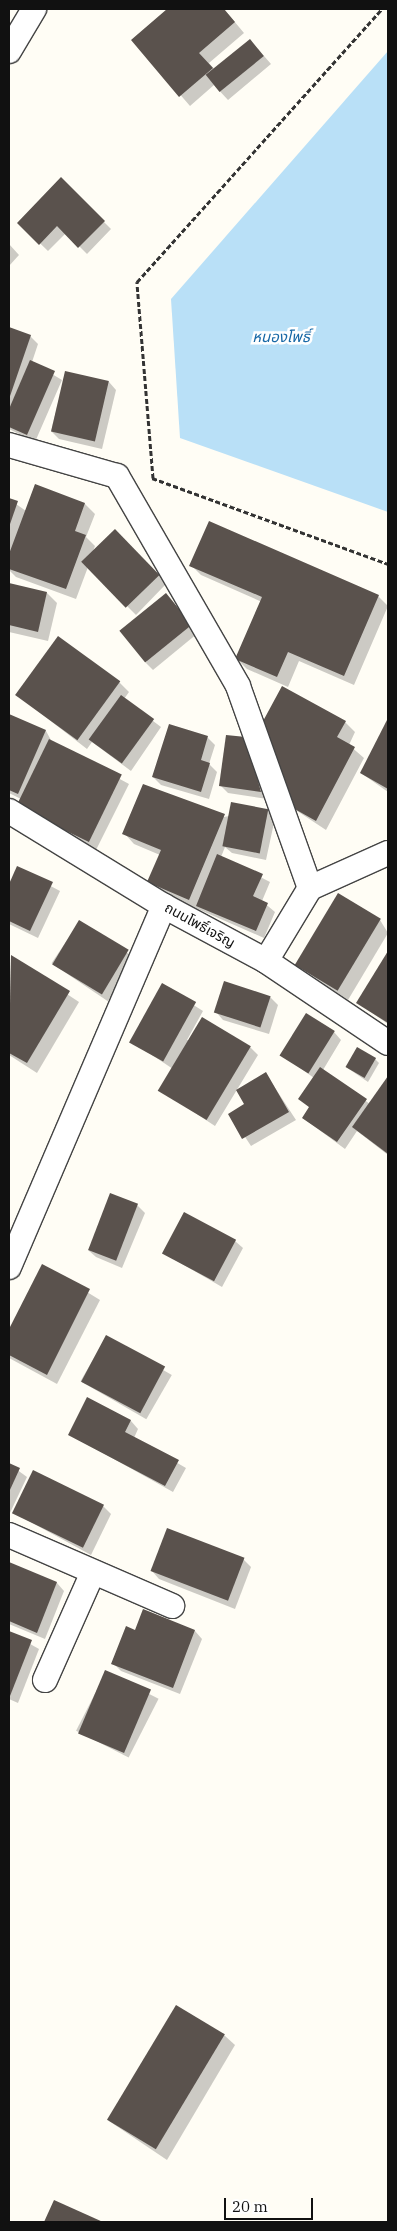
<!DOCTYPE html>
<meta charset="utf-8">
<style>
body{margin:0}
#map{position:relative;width:397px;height:2231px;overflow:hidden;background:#fffdf5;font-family:"IBM Plex Serif","Noto Sans Thai",serif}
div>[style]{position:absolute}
.water>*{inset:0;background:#b9e0f7}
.shadow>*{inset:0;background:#0003;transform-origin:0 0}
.building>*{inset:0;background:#5a524d;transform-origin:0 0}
.path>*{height:3px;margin-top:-1.5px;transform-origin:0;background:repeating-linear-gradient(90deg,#333 0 5px,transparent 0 7.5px)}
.roads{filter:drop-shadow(1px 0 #444) drop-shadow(-1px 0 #444) drop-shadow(0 1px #444) drop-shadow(0 -1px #444)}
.street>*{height:24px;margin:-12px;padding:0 12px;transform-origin:12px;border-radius:12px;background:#fff}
span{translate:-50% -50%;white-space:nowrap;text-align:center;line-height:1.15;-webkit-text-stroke:5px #fff;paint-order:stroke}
.street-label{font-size:14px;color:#111}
.water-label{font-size:15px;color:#1768a6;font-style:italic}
.frame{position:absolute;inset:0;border:10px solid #111;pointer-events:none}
.scale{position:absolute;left:224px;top:2198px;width:89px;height:22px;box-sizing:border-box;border:2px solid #111;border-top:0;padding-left:6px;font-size:15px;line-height:18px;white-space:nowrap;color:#111;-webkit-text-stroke:4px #fff;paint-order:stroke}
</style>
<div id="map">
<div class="water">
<div style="clip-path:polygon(388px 51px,388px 512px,180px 438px,171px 299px)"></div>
</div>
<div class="shadow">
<div style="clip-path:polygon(169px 9px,224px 9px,244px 33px,209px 63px,215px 70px,250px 40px,271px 64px,228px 100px,214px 85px,190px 106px,133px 40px)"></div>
<div style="clip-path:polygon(61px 179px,111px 229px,87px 254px,66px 233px,48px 251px,19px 223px)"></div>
<div style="clip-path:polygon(9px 244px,19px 255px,9px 266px)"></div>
<div style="clip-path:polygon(9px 329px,30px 336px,38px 344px,32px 362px,62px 380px,35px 442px,9px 429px)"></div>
<div style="clip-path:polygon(66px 372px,109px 382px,116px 390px,102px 449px,59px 439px,51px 431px)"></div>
<div style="clip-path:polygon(35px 485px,85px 504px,95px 514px,86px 537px,95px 546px,92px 554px,115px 531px,167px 583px,136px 615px,88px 567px,76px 599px,16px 577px,9px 570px,9px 499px,26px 511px)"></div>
<div style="clip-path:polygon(191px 565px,378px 596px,388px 606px,354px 685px,299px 661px,288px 687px,247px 669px,237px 659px,262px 602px,201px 575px)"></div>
<div style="clip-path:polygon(9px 584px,47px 593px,57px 603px,48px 641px,9px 632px)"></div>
<div style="clip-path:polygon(166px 595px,198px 633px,153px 670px,146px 663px)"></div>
<div style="clip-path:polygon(119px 682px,129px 692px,124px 699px,161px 727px,131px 771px,92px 742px,87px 749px,17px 695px)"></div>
<div style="clip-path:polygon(10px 715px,46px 731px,52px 742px,129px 784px,96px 850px,25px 814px,21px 799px,9px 793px)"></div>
<div style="clip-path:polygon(388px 721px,388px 792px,361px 773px)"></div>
<div style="clip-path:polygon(345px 722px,355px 732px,349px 745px,364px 758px,326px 830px,285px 803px)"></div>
<div style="clip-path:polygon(207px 737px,215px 745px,209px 764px,217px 772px,209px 799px,161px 785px,153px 777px)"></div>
<div style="clip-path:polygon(246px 739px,267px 799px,228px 793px,220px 785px)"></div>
<div style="clip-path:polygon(267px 810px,275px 818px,266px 860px,232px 853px,225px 847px,221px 857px,270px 882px,262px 901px,275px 912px,264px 938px,159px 892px,149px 882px,160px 855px,134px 844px,124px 833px)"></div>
<div style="clip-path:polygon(17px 868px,60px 891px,38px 938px,9px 924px,9px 887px)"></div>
<div style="clip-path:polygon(380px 920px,388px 933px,348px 1000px,296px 965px)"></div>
<div style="left:80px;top:921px;width:68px;height:51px;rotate:34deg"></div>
<div style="clip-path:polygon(388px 953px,388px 1024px,358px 1003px)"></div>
<div style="clip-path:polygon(11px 957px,79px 1002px,37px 1073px,9px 1055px)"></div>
<div style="clip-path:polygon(162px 985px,203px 1011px,187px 1040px,250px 1047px,258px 1055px,215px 1126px,160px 1090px,173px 1069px,131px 1041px)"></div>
<div style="clip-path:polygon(270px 997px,278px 1005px,269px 1034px,223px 1020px,216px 1012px)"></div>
<div style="clip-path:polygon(334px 1032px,341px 1040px,323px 1070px,370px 1104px,388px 1079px,388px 1155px,357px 1131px,345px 1149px,303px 1118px,310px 1108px,300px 1099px,314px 1078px,282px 1055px)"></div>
<div style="clip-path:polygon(375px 1059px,379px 1063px,368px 1082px,346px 1067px)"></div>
<div style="clip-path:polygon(266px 1074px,296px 1120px,251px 1146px,230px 1114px,246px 1105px)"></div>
<div style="clip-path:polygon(137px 1205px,145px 1213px,122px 1268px,96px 1257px,88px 1250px)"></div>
<div style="clip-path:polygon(235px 1241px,243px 1248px,222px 1287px,163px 1253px)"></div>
<div style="clip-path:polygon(43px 1265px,100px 1300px,57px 1384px,9px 1358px,9px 1332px)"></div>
<div style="left:106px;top:1337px;width:76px;height:51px;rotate:30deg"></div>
<div style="clip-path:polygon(88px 1399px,131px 1421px,138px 1429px,134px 1438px,186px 1468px,173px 1492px,69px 1434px)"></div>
<div style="clip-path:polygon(9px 1464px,27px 1477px,9px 1515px)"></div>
<div style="clip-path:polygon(103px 1506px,111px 1514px,91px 1555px,14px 1513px)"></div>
<div style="clip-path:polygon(243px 1559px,251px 1567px,235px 1609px,159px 1579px,152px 1571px)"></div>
<div style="clip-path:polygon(9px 1564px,57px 1583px,64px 1591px,45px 1639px,9px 1624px)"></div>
<div style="clip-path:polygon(144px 1611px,195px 1631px,202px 1639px,180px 1694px,121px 1671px,113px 1663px,136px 1632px)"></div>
<div style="clip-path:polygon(9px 1632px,39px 1649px,18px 1703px,9px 1699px)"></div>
<div style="left:106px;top:1672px;width:59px;height:66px;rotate:27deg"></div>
<div style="clip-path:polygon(224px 2035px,235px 2045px,167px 2160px,109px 2121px)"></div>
<div style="clip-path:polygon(54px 2202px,100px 2222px,45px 2222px)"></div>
</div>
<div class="building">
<div style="clip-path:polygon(167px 9px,224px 9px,235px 22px,199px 53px,213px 68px,179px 97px,131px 40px)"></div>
<div style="left:250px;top:39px;width:22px;height:57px;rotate:51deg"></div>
<div style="clip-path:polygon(61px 177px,105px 221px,78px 248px,57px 226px,39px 245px,17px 223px)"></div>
<div style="clip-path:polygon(9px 327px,31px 335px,9px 399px)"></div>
<div style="clip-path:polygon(30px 360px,55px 371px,27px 435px,9px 427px,9px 409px)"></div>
<div style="left:65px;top:371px;width:45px;height:62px;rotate:13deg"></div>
<div style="clip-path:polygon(35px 484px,85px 503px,75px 531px,86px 535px,66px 589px,9px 569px,9px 554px)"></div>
<div style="clip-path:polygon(9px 498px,18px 501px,9px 527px)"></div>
<div style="clip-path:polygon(209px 521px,379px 595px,344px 676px,288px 652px,277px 677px,235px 659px,262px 597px,189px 566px)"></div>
<div style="left:115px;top:529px;width:64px;height:47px;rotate:46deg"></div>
<div style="clip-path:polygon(9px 583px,47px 592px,38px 632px,9px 625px)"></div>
<div style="left:166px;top:593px;width:41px;height:60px;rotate:51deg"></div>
<div style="left:58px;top:636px;width:77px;height:73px;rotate:36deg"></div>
<div style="clip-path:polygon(282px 686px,346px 721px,337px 737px,355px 747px,316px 821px,284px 803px,262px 723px)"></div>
<div style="left:121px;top:695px;width:41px;height:55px;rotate:36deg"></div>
<div style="clip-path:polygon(9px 714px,46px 730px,18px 794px,9px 790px)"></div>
<div style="clip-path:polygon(388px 718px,388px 789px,360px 773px)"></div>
<div style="clip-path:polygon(169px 724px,208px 736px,201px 760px,210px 763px,201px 792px,152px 777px)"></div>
<div style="clip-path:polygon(226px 735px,246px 737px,261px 792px,219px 786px)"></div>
<div style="left:49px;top:739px;width:81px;height:75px;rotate:26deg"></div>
<div style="clip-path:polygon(143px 784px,225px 814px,189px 900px,147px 882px,161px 850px,122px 834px)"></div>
<div style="left:231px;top:802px;width:38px;height:45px;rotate:11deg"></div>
<div style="clip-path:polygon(217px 854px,263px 874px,253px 896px,268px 903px,256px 931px,196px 906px)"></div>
<div style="clip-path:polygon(17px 866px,53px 882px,30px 931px,9px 921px,9px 884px)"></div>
<div style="left:338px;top:893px;width:50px;height:84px;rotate:31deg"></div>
<div style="left:79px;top:920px;width:58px;height:52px;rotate:31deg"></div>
<div style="clip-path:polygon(388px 951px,388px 1023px,356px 1003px)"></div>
<div style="clip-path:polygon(11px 955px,70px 991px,27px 1063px,9px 1053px)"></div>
<div style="left:224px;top:981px;width:49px;height:33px;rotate:18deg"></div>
<div style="left:162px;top:983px;width:39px;height:68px;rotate:29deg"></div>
<div style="left:306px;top:1013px;width:34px;height:50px;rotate:32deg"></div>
<div style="left:202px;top:1017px;width:57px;height:86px;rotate:31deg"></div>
<div style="left:357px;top:1047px;width:22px;height:23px;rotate:30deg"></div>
<div style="clip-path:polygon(320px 1067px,367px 1099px,337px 1142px,302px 1118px,309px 1107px,298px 1099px)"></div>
<div style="clip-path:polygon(266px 1072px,289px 1112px,242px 1139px,228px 1114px,244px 1104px,236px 1090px)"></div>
<div style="clip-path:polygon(388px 1076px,388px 1154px,352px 1127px)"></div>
<div style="left:110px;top:1193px;width:30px;height:61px;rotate:21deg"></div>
<div style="left:184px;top:1212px;width:59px;height:47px;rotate:28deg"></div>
<div style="clip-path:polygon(42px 1264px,90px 1289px,47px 1375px,9px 1355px,9px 1329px)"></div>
<div style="left:106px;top:1335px;width:67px;height:53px;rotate:28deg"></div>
<div style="clip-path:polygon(87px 1397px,131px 1420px,125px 1432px,179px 1460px,165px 1486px,68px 1435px)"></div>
<div style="clip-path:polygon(9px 1463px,20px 1468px,9px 1492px)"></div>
<div style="left:33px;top:1470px;width:79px;height:48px;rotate:26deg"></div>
<div style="left:167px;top:1528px;width:83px;height:46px;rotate:21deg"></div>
<div style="clip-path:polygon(9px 1562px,57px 1582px,37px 1633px,9px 1621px)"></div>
<div style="clip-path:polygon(143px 1609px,195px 1630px,173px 1688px,111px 1664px,126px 1626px,135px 1630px)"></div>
<div style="clip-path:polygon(9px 1631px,32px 1640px,10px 1696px,9px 1695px)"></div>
<div style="left:105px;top:1670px;width:50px;height:69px;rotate:23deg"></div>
<div style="left:176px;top:2005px;width:57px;height:134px;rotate:31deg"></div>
<div style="clip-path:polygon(54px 2200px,103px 2222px,44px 2222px)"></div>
</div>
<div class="path">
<div style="left:152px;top:478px;width:251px;rotate:20deg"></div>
<div style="left:153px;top:478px;width:197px;rotate:-94.7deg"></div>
<div style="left:137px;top:282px;width:367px;rotate:-48.1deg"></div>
</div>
<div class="roads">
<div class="street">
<div style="left:9px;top:51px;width:49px;rotate:-59.2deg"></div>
<div style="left:9px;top:445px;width:112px;rotate:16deg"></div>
<div style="left:117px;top:476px;width:242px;rotate:60deg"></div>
<div style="left:238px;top:686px;width:214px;rotate:70.4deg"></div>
<div style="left:310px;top:888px;width:85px;rotate:121.1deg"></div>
<div style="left:9px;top:811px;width:182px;rotate:31.5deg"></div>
<div style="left:164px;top:906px;width:116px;rotate:28.3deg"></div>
<div style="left:266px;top:961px;width:147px;rotate:33.9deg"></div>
<div style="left:310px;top:888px;width:85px;rotate:-24.2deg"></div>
<div style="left:9px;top:1267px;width:393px;rotate:-66.8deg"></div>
<div style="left:9px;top:1535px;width:178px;rotate:23.5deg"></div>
<div style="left:45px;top:1680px;width:118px;rotate:-66deg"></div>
</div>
</div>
<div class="street-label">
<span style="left:200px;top:925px;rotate:29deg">ถนนโพธิ์เจริญ</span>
</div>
<div class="water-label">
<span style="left:281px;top:337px">หนองโพธิ์</span>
</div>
<div class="frame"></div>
<div class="scale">20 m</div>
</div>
